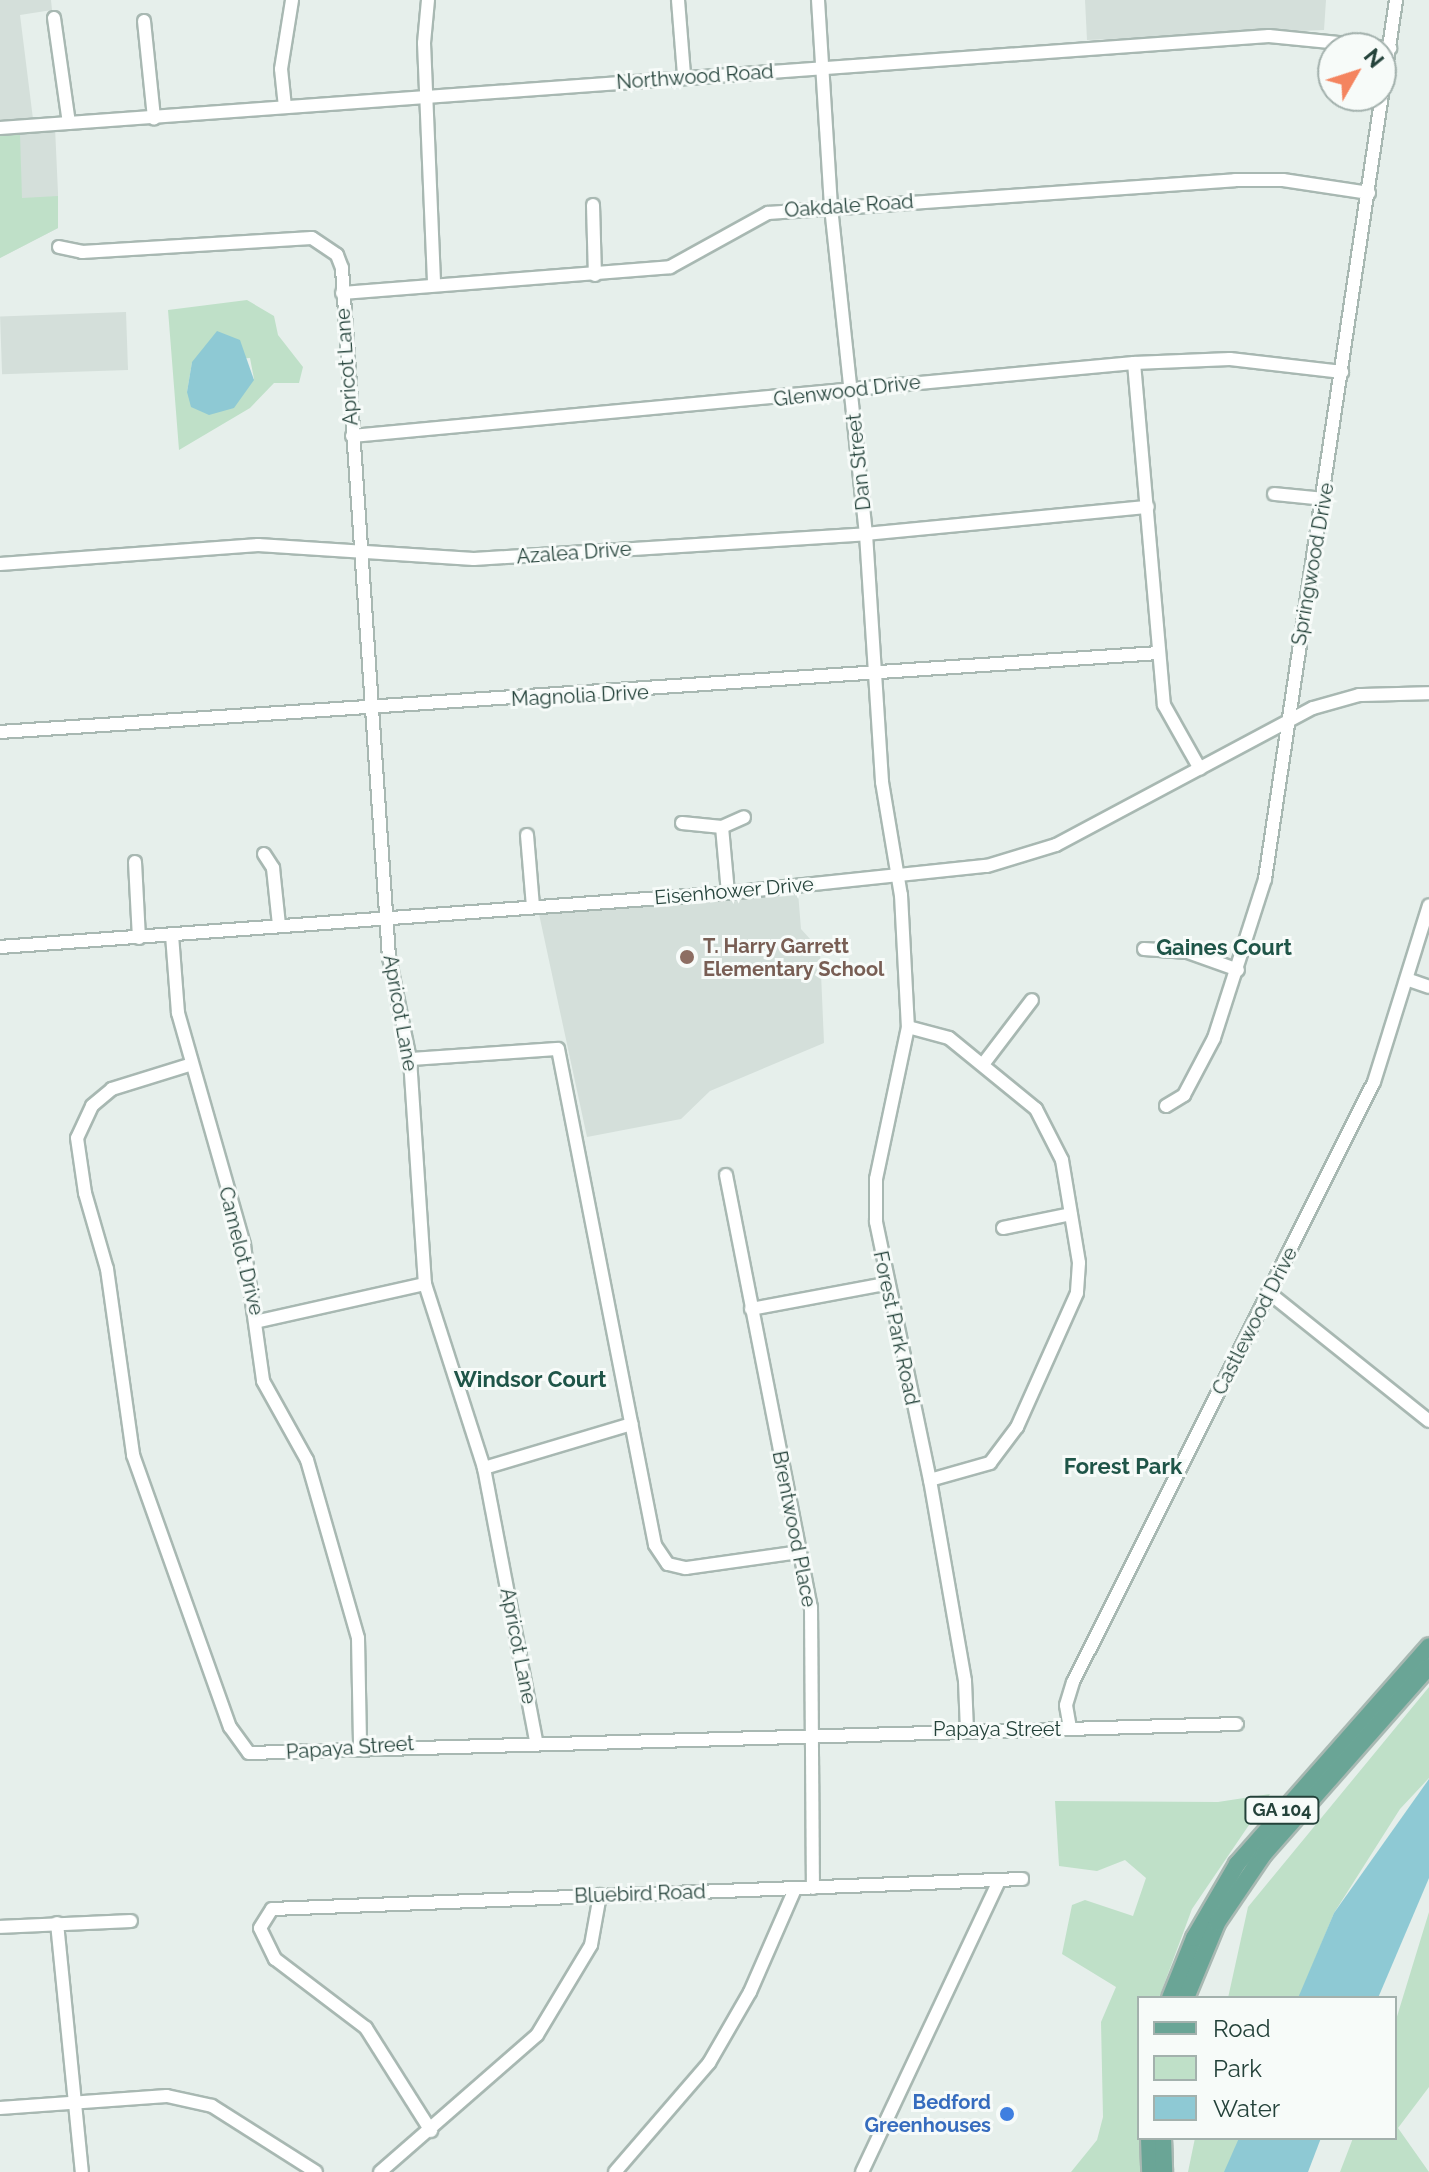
<!DOCTYPE html>
<style>
body{margin:0}
#map{position:relative;width:1429px;height:2172px;overflow:hidden;background:#e6efeb;font-family:Raleway,sans-serif}
div>[style]{position:absolute}
.built>*{inset:0;background:#d4dfda;transform-origin:0 0}
.green>*{inset:0;background:#bfe0c8}
.water>*{inset:0;background:#8ec9d4}
.roads{filter:drop-shadow(2px 0 #a8b8b2) drop-shadow(-2px 0 #a8b8b2) drop-shadow(0 2px #a8b8b2) drop-shadow(0 -2px #a8b8b2)}
.minor>*{height:12px;margin:-6px;padding:0 6px;transform-origin:6px;border-radius:6px;background:#fff}
.major>*{height:16px;margin:-8px;padding:0 8px;transform-origin:8px;border-radius:8px;background:#6aa596}
.dots>*{width:22px;height:22px;translate:-50% -50%;box-sizing:border-box;border:4px solid #f7fbf9;border-radius:50%}
span{translate:-50% -50%;white-space:nowrap;text-align:center;line-height:1.15;-webkit-text-stroke:6px #f7fbf9;paint-order:stroke}
.shield-label span{padding:2px 6px;background:#f7fbf9;border:2px solid;border-radius:6px;-webkit-text-stroke-width:0}
.shield-label{font-size:18px;color:#24423a;font-weight:700}
.street-label{font-size:20px;color:#24423a}
.education-label{font-size:20px;color:#785e54;font-weight:700}
.left{translate:0 -50%;text-align:left}
.shop-label{font-size:20px;color:#366cbe;font-weight:700}
.right{translate:-100% -50%;text-align:right}
.neighbourhood-label{font-size:22px;color:#1f5548;font-weight:700}
.legend{position:absolute;left:1137px;top:1996px;width:260px;height:144px;box-sizing:border-box;background:#f7fbf9;border:2px solid #a3b1ad;margin:0;padding:10px 14px;list-style:none;font-size:24px;color:#24423a}
.legend li{display:flex;align-items:center;gap:16px;height:40px}
.legend b{width:40px;border:2px solid #a3b1ad}
.north{position:absolute;left:1317px;top:32px;width:80px;height:80px;box-sizing:border-box;background:#f7fbf9;border:2px solid #a3b1ad;border-radius:50%;rotate:51deg;font-size:22px;font-weight:700;line-height:32px;text-align:center;color:#24423a}
.north::after{content:'';display:block;margin:auto;width:28px;height:36px;background:#f4845f;clip-path:polygon(50% 0,100% 100%,50% 72%,0 100%)}
</style>
<div id="map">
<div class="built">
<div style="clip-path:polygon(0 0,51px 0,52px 10px,20px 15px,33px 119px,51px 117px,55px 127px,58px 193px,58px 228px,0 258px)"></div>
<div style="clip-path:polygon(1085px 0,1326px 0,1324px 30px,1087px 40px)"></div>
<div style="left:126px;top:312px;width:58px;height:126px;rotate:88deg"></div>
<div style="clip-path:polygon(798px 892px,801px 929px,820px 950px,824px 1043px,710px 1091px,681px 1119px,587px 1137px,539px 914px)"></div>
</div>
<div class="green">
<div style="clip-path:polygon(20px 134px,22px 198px,58px 196px,58px 228px,0 258px,0 135px)"></div>
<div style="clip-path:polygon(evenodd,247px 300px,274px 316px,278px 335px,303px 367px,299px 383px,274px 383px,250px 408px,179px 450px,168px 310px,247px 300px,250px 358px,254px 379px,187px 392px,192px 362px,250px 358px)"></div>
<div style="clip-path:polygon(1429px 1687px,1429px 1778px,1400px 1809px,1334px 1913px,1299px 1998px,1228px 1998px,1248px 1907px)"></div>
<div style="clip-path:polygon(1270px 1794px,1192px 1909px,1159px 1998px,1139px 1998px,1142px 2172px,1071px 2172px,1097px 2140px,1103px 2117px,1101px 2022px,1116px 1987px,1062px 1954px,1072px 1905px,1085px 1900px,1133px 1916px,1146px 1878px,1125px 1860px,1097px 1871px,1059px 1866px,1055px 1801px,1218px 1802px)"></div>
<div style="clip-path:polygon(1429px 1912px,1429px 2087px,1398px 2128px,1429px 2172px,1340px 2172px,1353px 2138px,1395px 2138px,1395px 2023px)"></div>
<div style="clip-path:polygon(1195px 2138px,1240px 2138px,1226px 2172px,1188px 2172px)"></div>
</div>
<div class="water">
<div style="clip-path:polygon(217px 331px,240px 340px,254px 380px,234px 408px,209px 415px,191px 407px,187px 392px,192px 362px)"></div>
<div style="clip-path:polygon(1429px 1779px,1429px 1878px,1378px 1998px,1298px 1998px,1334px 1913px)"></div>
<div style="clip-path:polygon(1239px 2138px,1321px 2138px,1308px 2172px,1224px 2172px)"></div>
</div>
<div class="roads">
<div class="minor">
<div style="left:428px;top:0;width:43px;rotate:95.3deg"></div>
<div style="left:424px;top:43px;width:242px;rotate:87.6deg"></div>
<div style="left:678px;top:0;width:75px;rotate:85.4deg"></div>
<div style="left:818px;top:0;width:207px;rotate:86.4deg"></div>
<div style="left:831px;top:207px;width:329px;rotate:83.9deg"></div>
<div style="left:866px;top:534px;width:249px;rotate:86.3deg"></div>
<div style="left:882px;top:782px;width:115px;rotate:80.5deg"></div>
<div style="left:901px;top:895px;width:132px;rotate:87deg"></div>
<div style="left:908px;top:1027px;width:155px;rotate:101.9deg"></div>
<div style="left:876px;top:1179px;width:43px;rotate:90deg"></div>
<div style="left:876px;top:1222px;width:264px;rotate:78.2deg"></div>
<div style="left:930px;top:1480px;width:204px;rotate:80.1deg"></div>
<div style="left:965px;top:1681px;width:50px;rotate:87.7deg"></div>
<div style="left:54px;top:18px;width:106px;rotate:81.9deg"></div>
<div style="left:144px;top:21px;width:98px;rotate:84.1deg"></div>
<div style="left:285px;top:107px;width:38px;rotate:-96deg"></div>
<div style="left:281px;top:69px;width:70px;rotate:-80.9deg"></div>
<div style="left:0;top:128px;width:1272px;rotate:-4.15deg"></div>
<div style="left:1269px;top:36px;width:122px;rotate:5.7deg"></div>
<div style="left:593px;top:205px;width:70px;rotate:88.4deg"></div>
<div style="left:59px;top:247px;width:24px;rotate:12deg"></div>
<div style="left:82px;top:252px;width:230px;rotate:-3.5deg"></div>
<div style="left:312px;top:238px;width:30px;rotate:34deg"></div>
<div style="left:337px;top:255px;width:14px;rotate:69deg"></div>
<div style="left:342px;top:268px;width:691px;rotate:86.1deg"></div>
<div style="left:389px;top:957px;width:104px;rotate:78.4deg"></div>
<div style="left:410px;top:1059px;width:225px;rotate:86.2deg"></div>
<div style="left:425px;top:1284px;width:193px;rotate:72.2deg"></div>
<div style="left:484px;top:1468px;width:277px;rotate:79.2deg"></div>
<div style="left:342px;top:293px;width:329px;rotate:-4.5deg"></div>
<div style="left:670px;top:267px;width:112px;rotate:-28.9deg"></div>
<div style="left:768px;top:213px;width:468px;rotate:-4deg"></div>
<div style="left:1235px;top:180px;width:48px"></div>
<div style="left:1283px;top:180px;width:87px;rotate:8.6deg"></div>
<div style="left:1134px;top:363px;width:343px;rotate:85deg"></div>
<div style="left:1164px;top:705px;width:73px;rotate:60.6deg"></div>
<div style="left:352px;top:436px;width:785px;rotate:-5.33deg"></div>
<div style="left:1134px;top:363px;width:96px;rotate:-2.4deg"></div>
<div style="left:1230px;top:359px;width:113px;rotate:6.6deg"></div>
<div style="left:1274px;top:494px;width:50px;rotate:5.7deg"></div>
<div style="left:0;top:564px;width:259px;rotate:-4.2deg"></div>
<div style="left:258px;top:545px;width:216px;rotate:3.7deg"></div>
<div style="left:474px;top:559px;width:393px;rotate:-3.6deg"></div>
<div style="left:866px;top:534px;width:283px;rotate:-5.5deg"></div>
<div style="left:0;top:732px;width:1162px;rotate:-3.9deg"></div>
<div style="left:682px;top:823px;width:40px;rotate:5.7deg"></div>
<div style="left:722px;top:827px;width:24px;rotate:-24deg"></div>
<div style="left:722px;top:827px;width:66px;rotate:84.8deg"></div>
<div style="left:527px;top:835px;width:71px;rotate:85.2deg"></div>
<div style="left:264px;top:854px;width:17px;rotate:57deg"></div>
<div style="left:273px;top:868px;width:57px;rotate:84deg"></div>
<div style="left:135px;top:862px;width:76px;rotate:87deg"></div>
<div style="left:172px;top:935px;width:78px;rotate:85.6deg"></div>
<div style="left:178px;top:1013px;width:241px;rotate:74.1deg"></div>
<div style="left:244px;top:1245px;width:137px;rotate:82deg"></div>
<div style="left:263px;top:1381px;width:90px;rotate:60.9deg"></div>
<div style="left:307px;top:1460px;width:185px;rotate:74deg"></div>
<div style="left:358px;top:1638px;width:107px;rotate:88.9deg"></div>
<div style="left:0;top:947px;width:730px;rotate:-4.24deg"></div>
<div style="left:728px;top:893px;width:260px;rotate:-6deg"></div>
<div style="left:987px;top:866px;width:72px;rotate:-16.9deg"></div>
<div style="left:1056px;top:845px;width:291px;rotate:-28.1deg"></div>
<div style="left:1313px;top:708px;width:48px;rotate:-15.8deg"></div>
<div style="left:1359px;top:695px;width:70px;rotate:-1.6deg"></div>
<div style="left:1144px;top:949px;width:44px;rotate:3.9deg"></div>
<div style="left:1188px;top:952px;width:53px;rotate:19.8deg"></div>
<div style="left:1409px;top:980px;width:21px;rotate:19deg"></div>
<div style="left:908px;top:1027px;width:42px;rotate:15deg"></div>
<div style="left:949px;top:1038px;width:112px;rotate:39.2deg"></div>
<div style="left:1036px;top:1109px;width:57px;rotate:63deg"></div>
<div style="left:1062px;top:1160px;width:104px;rotate:80.6deg"></div>
<div style="left:1079px;top:1263px;width:30px;rotate:94deg"></div>
<div style="left:1077px;top:1293px;width:147px;rotate:114.1deg"></div>
<div style="left:1017px;top:1427px;width:45px;rotate:126.9deg"></div>
<div style="left:990px;top:1463px;width:62px;rotate:164.2deg"></div>
<div style="left:410px;top:1059px;width:148px;rotate:-3.9deg"></div>
<div style="left:558px;top:1049px;width:505px;rotate:78.93deg"></div>
<div style="left:655px;top:1545px;width:23px;rotate:56deg"></div>
<div style="left:668px;top:1564px;width:18px;rotate:13deg"></div>
<div style="left:686px;top:1568px;width:115px;rotate:-8deg"></div>
<div style="left:984px;top:1063px;width:79px;rotate:-52.7deg"></div>
<div style="left:189px;top:1065px;width:81px;rotate:162.7deg"></div>
<div style="left:112px;top:1089px;width:26px;rotate:140deg"></div>
<div style="left:92px;top:1106px;width:35px;rotate:115deg"></div>
<div style="left:77px;top:1138px;width:56px;rotate:81.7deg"></div>
<div style="left:85px;top:1193px;width:79px;rotate:73.9deg"></div>
<div style="left:107px;top:1269px;width:188px;rotate:82deg"></div>
<div style="left:133px;top:1455px;width:289px;rotate:70.4deg"></div>
<div style="left:230px;top:1727px;width:32px;rotate:54deg"></div>
<div style="left:249px;top:1753px;width:988px;rotate:-1.68deg"></div>
<div style="left:1166px;top:1106px;width:21px;rotate:-31deg"></div>
<div style="left:1184px;top:1095px;width:64px;rotate:-62.2deg"></div>
<div style="left:1214px;top:1038px;width:167px;rotate:-72.2deg"></div>
<div style="left:1265px;top:879px;width:889px;rotate:-81.52deg"></div>
<div style="left:726px;top:1175px;width:440px;rotate:78.9deg"></div>
<div style="left:811px;top:1607px;width:281px;rotate:89.6deg"></div>
<div style="left:1003px;top:1228px;width:69px;rotate:-11.6deg"></div>
<div style="left:1268px;top:1292px;width:206px;rotate:38.7deg"></div>
<div style="left:751px;top:1309px;width:135px;rotate:-10.6deg"></div>
<div style="left:259px;top:1321px;width:170px;rotate:-12.6deg"></div>
<div style="left:484px;top:1468px;width:154px;rotate:-16.6deg"></div>
<div style="left:1070px;top:1728px;width:23px;rotate:-100deg"></div>
<div style="left:1066px;top:1705px;width:24px;rotate:-73deg"></div>
<div style="left:1073px;top:1682px;width:671px;rotate:-63.36deg"></div>
<div style="left:1374px;top:1082px;width:185px;rotate:-72.7deg"></div>
<div style="left:57px;top:1923px;width:250px;rotate:84.3deg"></div>
<div style="left:0;top:1927px;width:131px;rotate:-2.6deg"></div>
<div style="left:0;top:2108px;width:167px;rotate:-4.1deg"></div>
<div style="left:167px;top:2096px;width:46px;rotate:12.5deg"></div>
<div style="left:212px;top:2106px;width:123px;rotate:32.4deg"></div>
<div style="left:431px;top:2131px;width:122px;rotate:-122.3deg"></div>
<div style="left:366px;top:2028px;width:114px;rotate:-142.8deg"></div>
<div style="left:275px;top:1959px;width:34px;rotate:-116deg"></div>
<div style="left:260px;top:1928px;width:22px;rotate:-58deg"></div>
<div style="left:272px;top:1909px;width:751px;rotate:-2.29deg"></div>
<div style="left:380px;top:2172px;width:208px;rotate:-41.1deg"></div>
<div style="left:537px;top:2035px;width:105px;rotate:-59deg"></div>
<div style="left:591px;top:1945px;width:51px;rotate:-79.8deg"></div>
<div style="left:615px;top:2172px;width:144px;rotate:-49.2deg"></div>
<div style="left:709px;top:2063px;width:82px;rotate:-60deg"></div>
<div style="left:750px;top:1992px;width:112px;rotate:-66.4deg"></div>
<div style="left:862px;top:2172px;width:322px;rotate:-64.8deg"></div>
</div>
<div class="major">
<div style="left:1170px;top:1998px;width:65px;rotate:-68.2deg"></div>
<div style="left:1194px;top:1938px;width:86px;rotate:-59.8deg"></div>
<div style="left:1237px;top:1864px;width:290px;rotate:-48.6deg"></div>
<div style="left:1186px;top:1998px;width:81px;rotate:-67.5deg"></div>
<div style="left:1217px;top:1923px;width:82px;rotate:-55.9deg"></div>
<div style="left:1263px;top:1855px;width:251px;rotate:-48.6deg"></div>
<div style="left:1149px;top:2138px;width:34px;rotate:88deg"></div>
<div style="left:1163px;top:2138px;width:34px;rotate:88deg"></div>
</div>
</div>
<div class="dots">
<div style="left:687px;top:957px;background:#8d6e63"></div>
<div style="left:1007px;top:2114px;background:#3f7fe0"></div>
</div>
<div class="shield-label">
<span style="left:1282px;top:1810px">GA 104</span>
</div>
<div class="street-label">
<span style="left:695px;top:77px;rotate:-4deg">Northwood Road</span>
<span style="left:849px;top:206px;rotate:-4deg">Oakdale Road</span>
<span style="left:347px;top:367px;rotate:-94deg">Apricot Lane</span>
<span style="left:847px;top:391px;rotate:-7deg">Glenwood Drive</span>
<span style="left:859px;top:462px;rotate:-96deg">Dan Street</span>
<span style="left:574px;top:553px;rotate:-4deg">Azalea Drive</span>
<span style="left:1313px;top:564px;rotate:-80deg">Springwood Drive</span>
<span style="left:580px;top:696px;rotate:-3deg">Magnolia Drive</span>
<span style="left:734px;top:891px;rotate:-5deg">Eisenhower Drive</span>
<span style="left:400px;top:1013px;rotate:80deg">Apricot Lane</span>
<span style="left:241px;top:1251px;rotate:76deg">Camelot Drive</span>
<span style="left:1255px;top:1321px;rotate:-63deg">Castlewood Drive</span>
<span style="left:896px;top:1328px;rotate:78deg">Forest Park Road</span>
<span style="left:794px;top:1529px;rotate:79deg">Brentwood Place</span>
<span style="left:518px;top:1646px;rotate:79deg">Apricot Lane</span>
<span style="left:997px;top:1729px">Papaya Street</span>
<span style="left:350px;top:1748px;rotate:-4deg">Papaya Street</span>
<span style="left:640px;top:1894px;rotate:-2deg">Bluebird Road</span>
</div>
<div class="education-label">
<span class="left" style="left:703px;top:958px">T. Harry Garrett<br>Elementary School</span>
</div>
<div class="shop-label">
<span class="right" style="left:991px;top:2114px">Bedford<br>Greenhouses</span>
</div>
<div class="neighbourhood-label">
<span style="left:1224px;top:948px">Gaines Court</span>
<span style="left:530px;top:1380px">Windsor Court</span>
<span style="left:1123px;top:1467px">Forest Park</span>
</div>
<ul class="legend">
<li><b style="height:10px;background:#6aa596"></b>Road</li>
<li><b style="height:22px;background:#bfe0c8"></b>Park</li>
<li><b style="height:22px;background:#8ec9d4"></b>Water</li>
</ul>
<div class="north">N</div>
</div>
